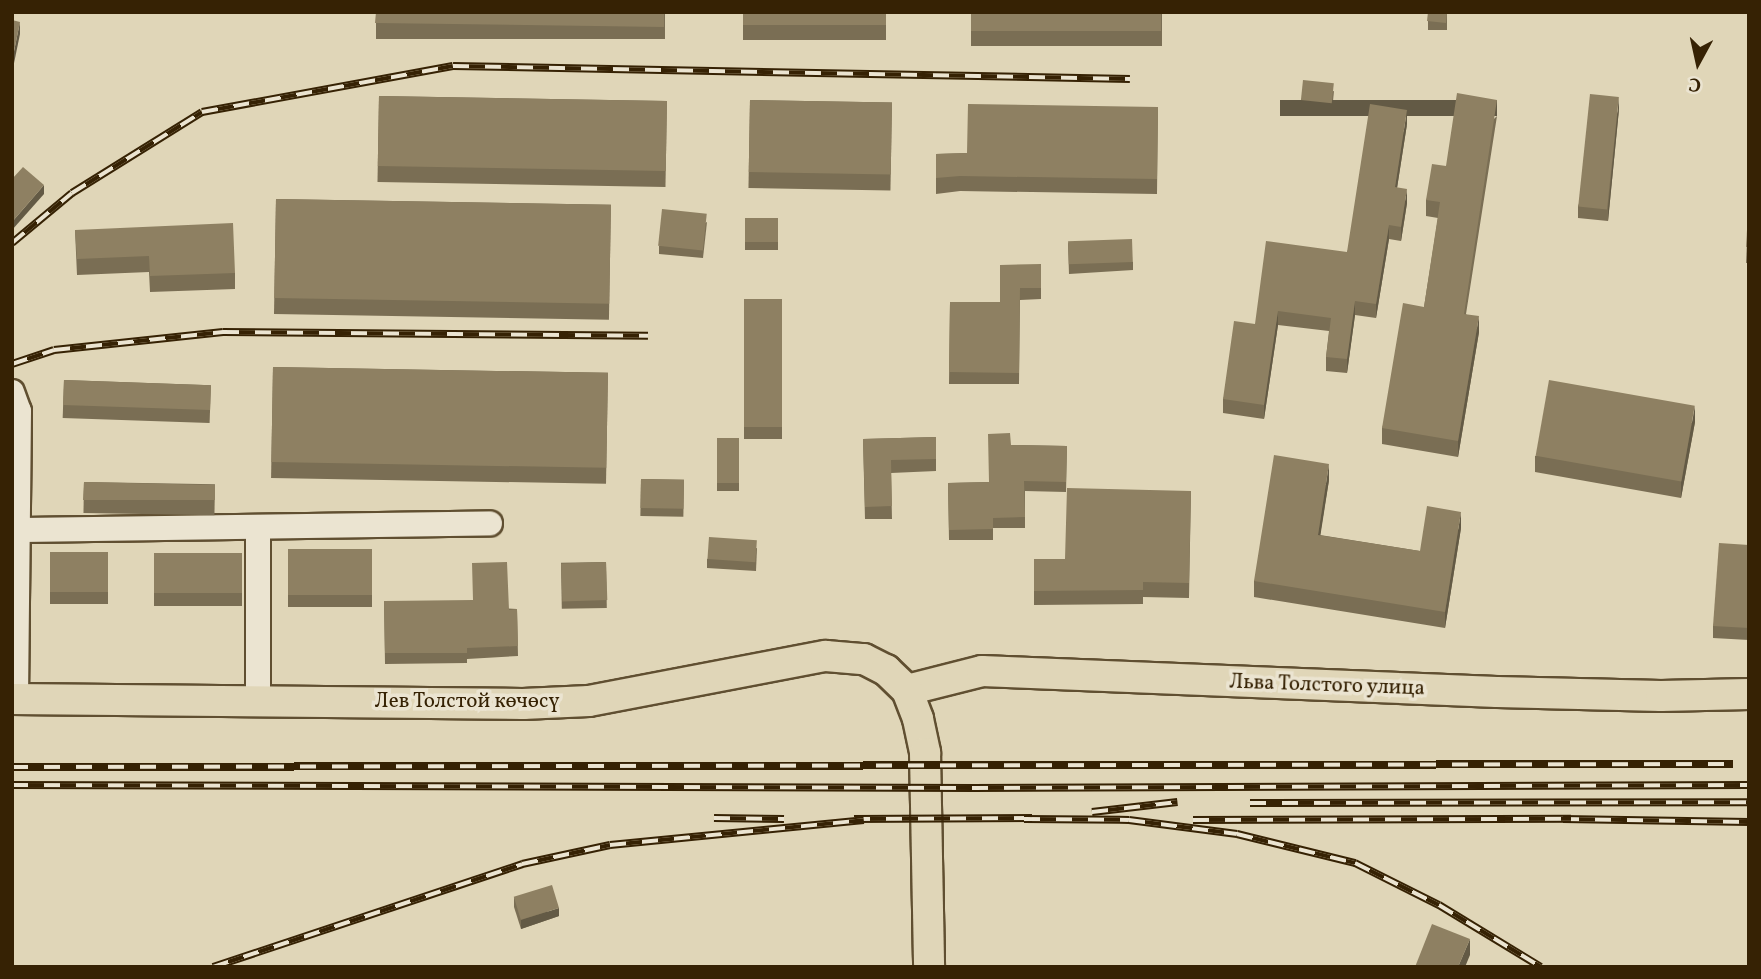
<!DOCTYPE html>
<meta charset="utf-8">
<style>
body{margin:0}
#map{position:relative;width:1761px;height:979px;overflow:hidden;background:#e0d6b8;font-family:Vollkorn,serif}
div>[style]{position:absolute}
.roads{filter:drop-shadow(2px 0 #604f31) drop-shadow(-2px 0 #604f31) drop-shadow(0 2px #604f31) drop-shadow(0 -2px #604f31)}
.minor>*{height:24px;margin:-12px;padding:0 12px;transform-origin:12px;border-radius:12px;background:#ebe4d1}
.major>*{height:30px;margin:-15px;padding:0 15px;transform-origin:15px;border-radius:15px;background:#e0d6b8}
.rail>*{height:8px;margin-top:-4px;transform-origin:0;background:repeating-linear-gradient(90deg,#ebe4d1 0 16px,#362204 0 32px);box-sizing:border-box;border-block:2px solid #362204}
.wall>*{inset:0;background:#7a6e54;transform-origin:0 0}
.shaded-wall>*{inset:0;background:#635a45;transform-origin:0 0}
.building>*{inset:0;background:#8e8062;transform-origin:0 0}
span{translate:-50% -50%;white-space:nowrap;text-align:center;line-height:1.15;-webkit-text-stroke:7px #ebe4d1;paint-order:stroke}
.street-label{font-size:21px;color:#362204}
.frame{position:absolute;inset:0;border:14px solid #362204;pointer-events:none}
.north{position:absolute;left:1663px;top:28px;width:70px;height:70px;-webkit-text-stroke:5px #ebe4d1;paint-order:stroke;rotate:188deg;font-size:19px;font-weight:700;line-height:28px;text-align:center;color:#362204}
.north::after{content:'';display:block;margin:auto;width:24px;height:32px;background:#362204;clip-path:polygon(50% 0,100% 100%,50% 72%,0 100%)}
</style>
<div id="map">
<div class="roads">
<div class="minor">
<div style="left:12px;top:392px;width:20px;rotate:70deg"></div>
<div style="left:19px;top:411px;width:288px;rotate:90.6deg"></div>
<div style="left:17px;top:530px;width:473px;rotate:-0.8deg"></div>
<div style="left:258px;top:702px;width:175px;rotate:-90deg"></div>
</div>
<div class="major">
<div style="left:907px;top:690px;width:77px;rotate:-14.2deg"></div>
<div style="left:982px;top:671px;width:515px;rotate:2.34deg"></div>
<div style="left:1497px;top:692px;width:164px;rotate:1.4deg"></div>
<div style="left:1661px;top:696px;width:88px;rotate:-1.3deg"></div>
<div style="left:12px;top:699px;width:511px;rotate:0.56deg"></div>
<div style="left:523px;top:704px;width:66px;rotate:-2.6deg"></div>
<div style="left:589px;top:701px;width:241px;rotate:-10.8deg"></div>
<div style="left:826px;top:656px;width:38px;rotate:5deg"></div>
<div style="left:864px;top:659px;width:25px;rotate:27deg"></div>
<div style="left:886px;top:670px;width:29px;rotate:44deg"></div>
<div style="left:907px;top:690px;width:31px;rotate:69deg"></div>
<div style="left:918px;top:719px;width:35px;rotate:78deg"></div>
<div style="left:925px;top:753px;width:214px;rotate:88.9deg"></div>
</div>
</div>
<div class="rail">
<div style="left:12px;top:243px;width:78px;rotate:-39.8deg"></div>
<div style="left:72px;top:193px;width:153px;rotate:-31.9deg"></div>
<div style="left:202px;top:112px;width:255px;rotate:-10.4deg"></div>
<div style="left:453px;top:66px;width:677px;rotate:1.1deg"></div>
<div style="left:12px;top:364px;width:44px;rotate:-18.4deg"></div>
<div style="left:54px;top:350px;width:170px;rotate:-6.1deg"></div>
<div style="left:223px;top:332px;width:425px;rotate:0.5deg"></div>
<div style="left:12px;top:767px;width:1721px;rotate:-0.1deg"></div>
<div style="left:12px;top:785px;width:960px;rotate:0.18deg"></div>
<div style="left:972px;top:788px;width:777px;rotate:-0.22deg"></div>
<div style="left:1250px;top:803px;width:499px;rotate:-0.1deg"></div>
<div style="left:1092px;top:812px;width:86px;rotate:-6.7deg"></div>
<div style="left:714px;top:818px;width:70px;rotate:0.8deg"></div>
<div style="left:854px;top:819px;width:178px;rotate:-0.3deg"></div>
<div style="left:1024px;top:819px;width:105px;rotate:0.5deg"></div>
<div style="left:1129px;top:820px;width:109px;rotate:7.4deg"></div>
<div style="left:1237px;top:834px;width:122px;rotate:13.8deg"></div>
<div style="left:1355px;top:863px;width:94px;rotate:26.6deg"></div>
<div style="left:1439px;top:905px;width:119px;rotate:31.3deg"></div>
<div style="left:1563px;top:819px;width:186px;rotate:0.9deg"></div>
<div style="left:1193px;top:820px;width:378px;rotate:-0.2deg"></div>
<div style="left:213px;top:967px;width:326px;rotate:-18.4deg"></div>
<div style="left:522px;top:864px;width:90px;rotate:-12.2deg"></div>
<div style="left:610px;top:845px;width:255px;rotate:-5.6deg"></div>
</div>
<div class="wall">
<div style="left:376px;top:12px;width:289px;height:27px"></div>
<div style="left:743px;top:12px;width:143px;height:28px"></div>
<div style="left:971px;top:12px;width:191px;height:34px"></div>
<div style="left:1428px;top:12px;width:19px;height:18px"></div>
<div style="clip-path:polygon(1334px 91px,1332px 111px,1301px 109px,1301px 100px)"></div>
<div style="left:379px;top:96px;width:288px;height:86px;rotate:1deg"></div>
<div style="left:750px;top:100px;width:142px;height:88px;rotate:1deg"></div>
<div style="clip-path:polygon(1158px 107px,1157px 194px,960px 191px,936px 194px,936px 154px,967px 153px)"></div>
<div style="clip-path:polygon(1619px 109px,1608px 221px,1578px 218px,1578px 206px)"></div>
<div style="clip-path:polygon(1497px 116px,1466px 314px,1479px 332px,1458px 457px,1382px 444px,1382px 428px,1424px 307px,1438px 218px,1426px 216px,1426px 200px,1446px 166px)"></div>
<div style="clip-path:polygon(1407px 124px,1397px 188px,1407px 203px,1401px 241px,1389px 239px,1376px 318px,1355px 315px,1347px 373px,1326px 371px,1326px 357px,1329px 331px,1278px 325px,1264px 419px,1223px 413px,1223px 399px,1255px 324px,1347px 252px)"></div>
<div style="clip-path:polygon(1749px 197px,1749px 263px,1746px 263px)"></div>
<div style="left:276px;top:199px;width:335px;height:115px;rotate:1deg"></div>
<div style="left:745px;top:218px;width:33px;height:32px"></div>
<div style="clip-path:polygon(707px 222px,703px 258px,659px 254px,659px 246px)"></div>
<div style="clip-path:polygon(75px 230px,235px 273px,235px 289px,150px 292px,149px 272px,77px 275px)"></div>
<div style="clip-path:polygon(1068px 243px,1133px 262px,1133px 270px,1069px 274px)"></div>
<div style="clip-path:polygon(1041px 264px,1041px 299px,1020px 300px,1019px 384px,949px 384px,950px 302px,1000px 302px)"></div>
<div style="left:744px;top:299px;width:38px;height:140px"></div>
<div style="left:273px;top:367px;width:335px;height:111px;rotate:1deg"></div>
<div style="left:64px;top:380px;width:147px;height:38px;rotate:2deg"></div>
<div style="clip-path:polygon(1695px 422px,1681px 498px,1535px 472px,1535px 456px)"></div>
<div style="clip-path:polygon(936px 437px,936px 471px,891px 473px,892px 519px,865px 519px,863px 439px)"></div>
<div style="left:717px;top:438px;width:22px;height:53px"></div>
<div style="clip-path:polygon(1011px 445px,1067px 446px,1066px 492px,1025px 491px,1025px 528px,993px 528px,993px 540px,949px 540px,948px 483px,989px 482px)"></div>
<div style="left:641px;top:479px;width:43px;height:37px;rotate:1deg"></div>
<div style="clip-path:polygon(1329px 480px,1320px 535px,1420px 551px,1461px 528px,1445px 628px,1254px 597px,1254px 581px)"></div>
<div style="left:84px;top:482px;width:131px;height:31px;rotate:1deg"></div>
<div style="clip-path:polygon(1191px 491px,1189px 598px,1143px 597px,1143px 604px,1034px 605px,1034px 559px,1065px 559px)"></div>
<div style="clip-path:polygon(1749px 545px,1749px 640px,1713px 638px,1713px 626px)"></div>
<div style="clip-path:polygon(757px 548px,756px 571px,707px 568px,707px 559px)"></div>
<div style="left:288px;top:549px;width:84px;height:58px"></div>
<div style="left:50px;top:552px;width:58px;height:52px"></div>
<div style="left:154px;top:553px;width:88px;height:53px"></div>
<div style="left:606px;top:562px;width:46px;height:45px;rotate:89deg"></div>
<div style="clip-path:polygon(384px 601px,517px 609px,518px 656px,467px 659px,467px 663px,385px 664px)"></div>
<div style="clip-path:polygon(514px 898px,559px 916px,521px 929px,514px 907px)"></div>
</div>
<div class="shaded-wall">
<div style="clip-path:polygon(20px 22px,20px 34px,12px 73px,12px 61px)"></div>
<div style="clip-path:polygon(1619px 97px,1619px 109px,1608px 221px,1608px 209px)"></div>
<div style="left:1497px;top:100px;width:16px;height:217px;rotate:90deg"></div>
<div style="clip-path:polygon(1407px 110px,1407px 124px,1395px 201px,1395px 187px)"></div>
<div style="clip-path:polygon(44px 185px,44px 194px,12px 230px,12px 222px)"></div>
<div style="clip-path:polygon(1407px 189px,1407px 203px,1401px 241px,1401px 227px)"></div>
<div style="clip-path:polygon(1389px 225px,1389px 239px,1376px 318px,1376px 304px)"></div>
<div style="clip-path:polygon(1355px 301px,1355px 315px,1347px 373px,1347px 359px)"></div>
<div style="clip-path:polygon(1278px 311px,1278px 325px,1264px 419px,1264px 405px)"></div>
<div style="clip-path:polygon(1479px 316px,1479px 332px,1458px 457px,1458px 441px)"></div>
<div style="clip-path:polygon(1695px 406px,1695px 422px,1681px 498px,1681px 482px)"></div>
<div style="clip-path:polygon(1329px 464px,1329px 480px,1318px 551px,1318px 535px)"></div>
<div style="clip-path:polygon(1461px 512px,1461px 528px,1445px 628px,1445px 612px)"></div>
<div style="clip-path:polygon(559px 908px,559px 916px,521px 929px,521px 920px)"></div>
<div style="clip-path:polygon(1470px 939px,1470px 955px,1465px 967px,1458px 967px)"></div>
</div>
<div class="building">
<div style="clip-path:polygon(376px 12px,664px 12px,664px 27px,375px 23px)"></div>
<div style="left:743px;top:12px;width:143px;height:13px"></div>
<div style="left:971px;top:12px;width:190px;height:19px"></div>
<div style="clip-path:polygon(1428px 12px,1447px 12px,1446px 23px,1427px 21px)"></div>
<div style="clip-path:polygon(12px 20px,20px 22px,12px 61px)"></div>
<div style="left:1303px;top:80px;width:31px;height:20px;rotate:6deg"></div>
<div style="clip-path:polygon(1457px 93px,1497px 100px,1464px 314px,1479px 316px,1458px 441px,1382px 428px,1403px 303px,1424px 307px,1440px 202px,1426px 200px,1432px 164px,1446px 166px)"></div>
<div style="left:1590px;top:94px;width:29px;height:113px;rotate:6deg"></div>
<div style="left:379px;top:96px;width:288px;height:70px;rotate:1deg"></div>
<div style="left:750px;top:100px;width:142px;height:72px;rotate:1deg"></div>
<div style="clip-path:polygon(968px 104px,1158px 107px,1157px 179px,960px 176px,936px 178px,936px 154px,967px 153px)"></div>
<div style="clip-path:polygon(1370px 104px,1407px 110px,1395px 187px,1407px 189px,1401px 227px,1389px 225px,1376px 304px,1355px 301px,1347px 359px,1326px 357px,1331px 318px,1278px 311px,1264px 405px,1223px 399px,1234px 321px,1255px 324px,1266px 241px,1347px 252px)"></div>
<div style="clip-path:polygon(23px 167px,44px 185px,12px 222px,12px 179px)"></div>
<div style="clip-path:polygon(1749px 197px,1749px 247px,1746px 247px)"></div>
<div style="left:276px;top:199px;width:335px;height:99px;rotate:1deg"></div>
<div style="left:662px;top:209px;width:45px;height:37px;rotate:6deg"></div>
<div style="left:745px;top:218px;width:33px;height:24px"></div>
<div style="clip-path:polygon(233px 223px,235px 273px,150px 276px,149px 256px,77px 259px,75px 230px)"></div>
<div style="left:1132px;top:239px;width:23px;height:64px;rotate:88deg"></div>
<div style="clip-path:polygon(1041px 264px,1041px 288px,1020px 288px,1019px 373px,949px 372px,950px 302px,1000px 302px,1000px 265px)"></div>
<div style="left:744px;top:299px;width:38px;height:128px"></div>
<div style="left:273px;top:367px;width:335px;height:95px;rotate:1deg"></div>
<div style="left:64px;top:380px;width:147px;height:25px;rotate:2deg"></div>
<div style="left:1549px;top:380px;width:148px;height:77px;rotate:10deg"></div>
<div style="clip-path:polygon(1010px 433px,1011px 445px,1067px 446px,1066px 482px,1024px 481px,1025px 517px,993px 518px,993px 529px,949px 530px,948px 483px,989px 482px,988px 434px)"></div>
<div style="clip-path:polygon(936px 437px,936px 459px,891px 460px,892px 506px,865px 507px,863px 439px)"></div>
<div style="left:717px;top:438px;width:22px;height:45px"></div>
<div style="clip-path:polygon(1274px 455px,1329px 464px,1318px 535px,1420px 551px,1427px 506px,1461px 512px,1445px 612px,1254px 581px)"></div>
<div style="left:641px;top:479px;width:43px;height:29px;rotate:1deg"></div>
<div style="clip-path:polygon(84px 482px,215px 485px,215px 500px,83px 500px)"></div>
<div style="clip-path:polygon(1067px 488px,1191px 491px,1189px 583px,1143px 582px,1143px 590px,1034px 591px,1034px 559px,1065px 559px)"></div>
<div style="left:709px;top:537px;width:48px;height:22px;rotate:4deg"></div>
<div style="clip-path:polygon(1719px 543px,1749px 545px,1749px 628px,1713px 626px)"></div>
<div style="left:288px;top:549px;width:84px;height:46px"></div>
<div style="left:50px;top:552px;width:58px;height:40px"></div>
<div style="left:154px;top:553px;width:88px;height:40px"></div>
<div style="clip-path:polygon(507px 562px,509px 610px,517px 609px,518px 646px,467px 648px,467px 653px,385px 653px,384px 601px,473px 600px,472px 563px)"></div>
<div style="left:606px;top:562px;width:38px;height:45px;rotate:88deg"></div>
<div style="left:552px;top:885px;width:24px;height:40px;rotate:73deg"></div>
<div style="clip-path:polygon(1432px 924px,1470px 939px,1458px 967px,1415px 967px)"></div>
</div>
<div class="street-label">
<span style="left:1327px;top:686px;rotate:2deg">Льва Толстого улица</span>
<span style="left:467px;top:702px">Лев Толстой көчөсү</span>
</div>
<div class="frame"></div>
<div class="north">С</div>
</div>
